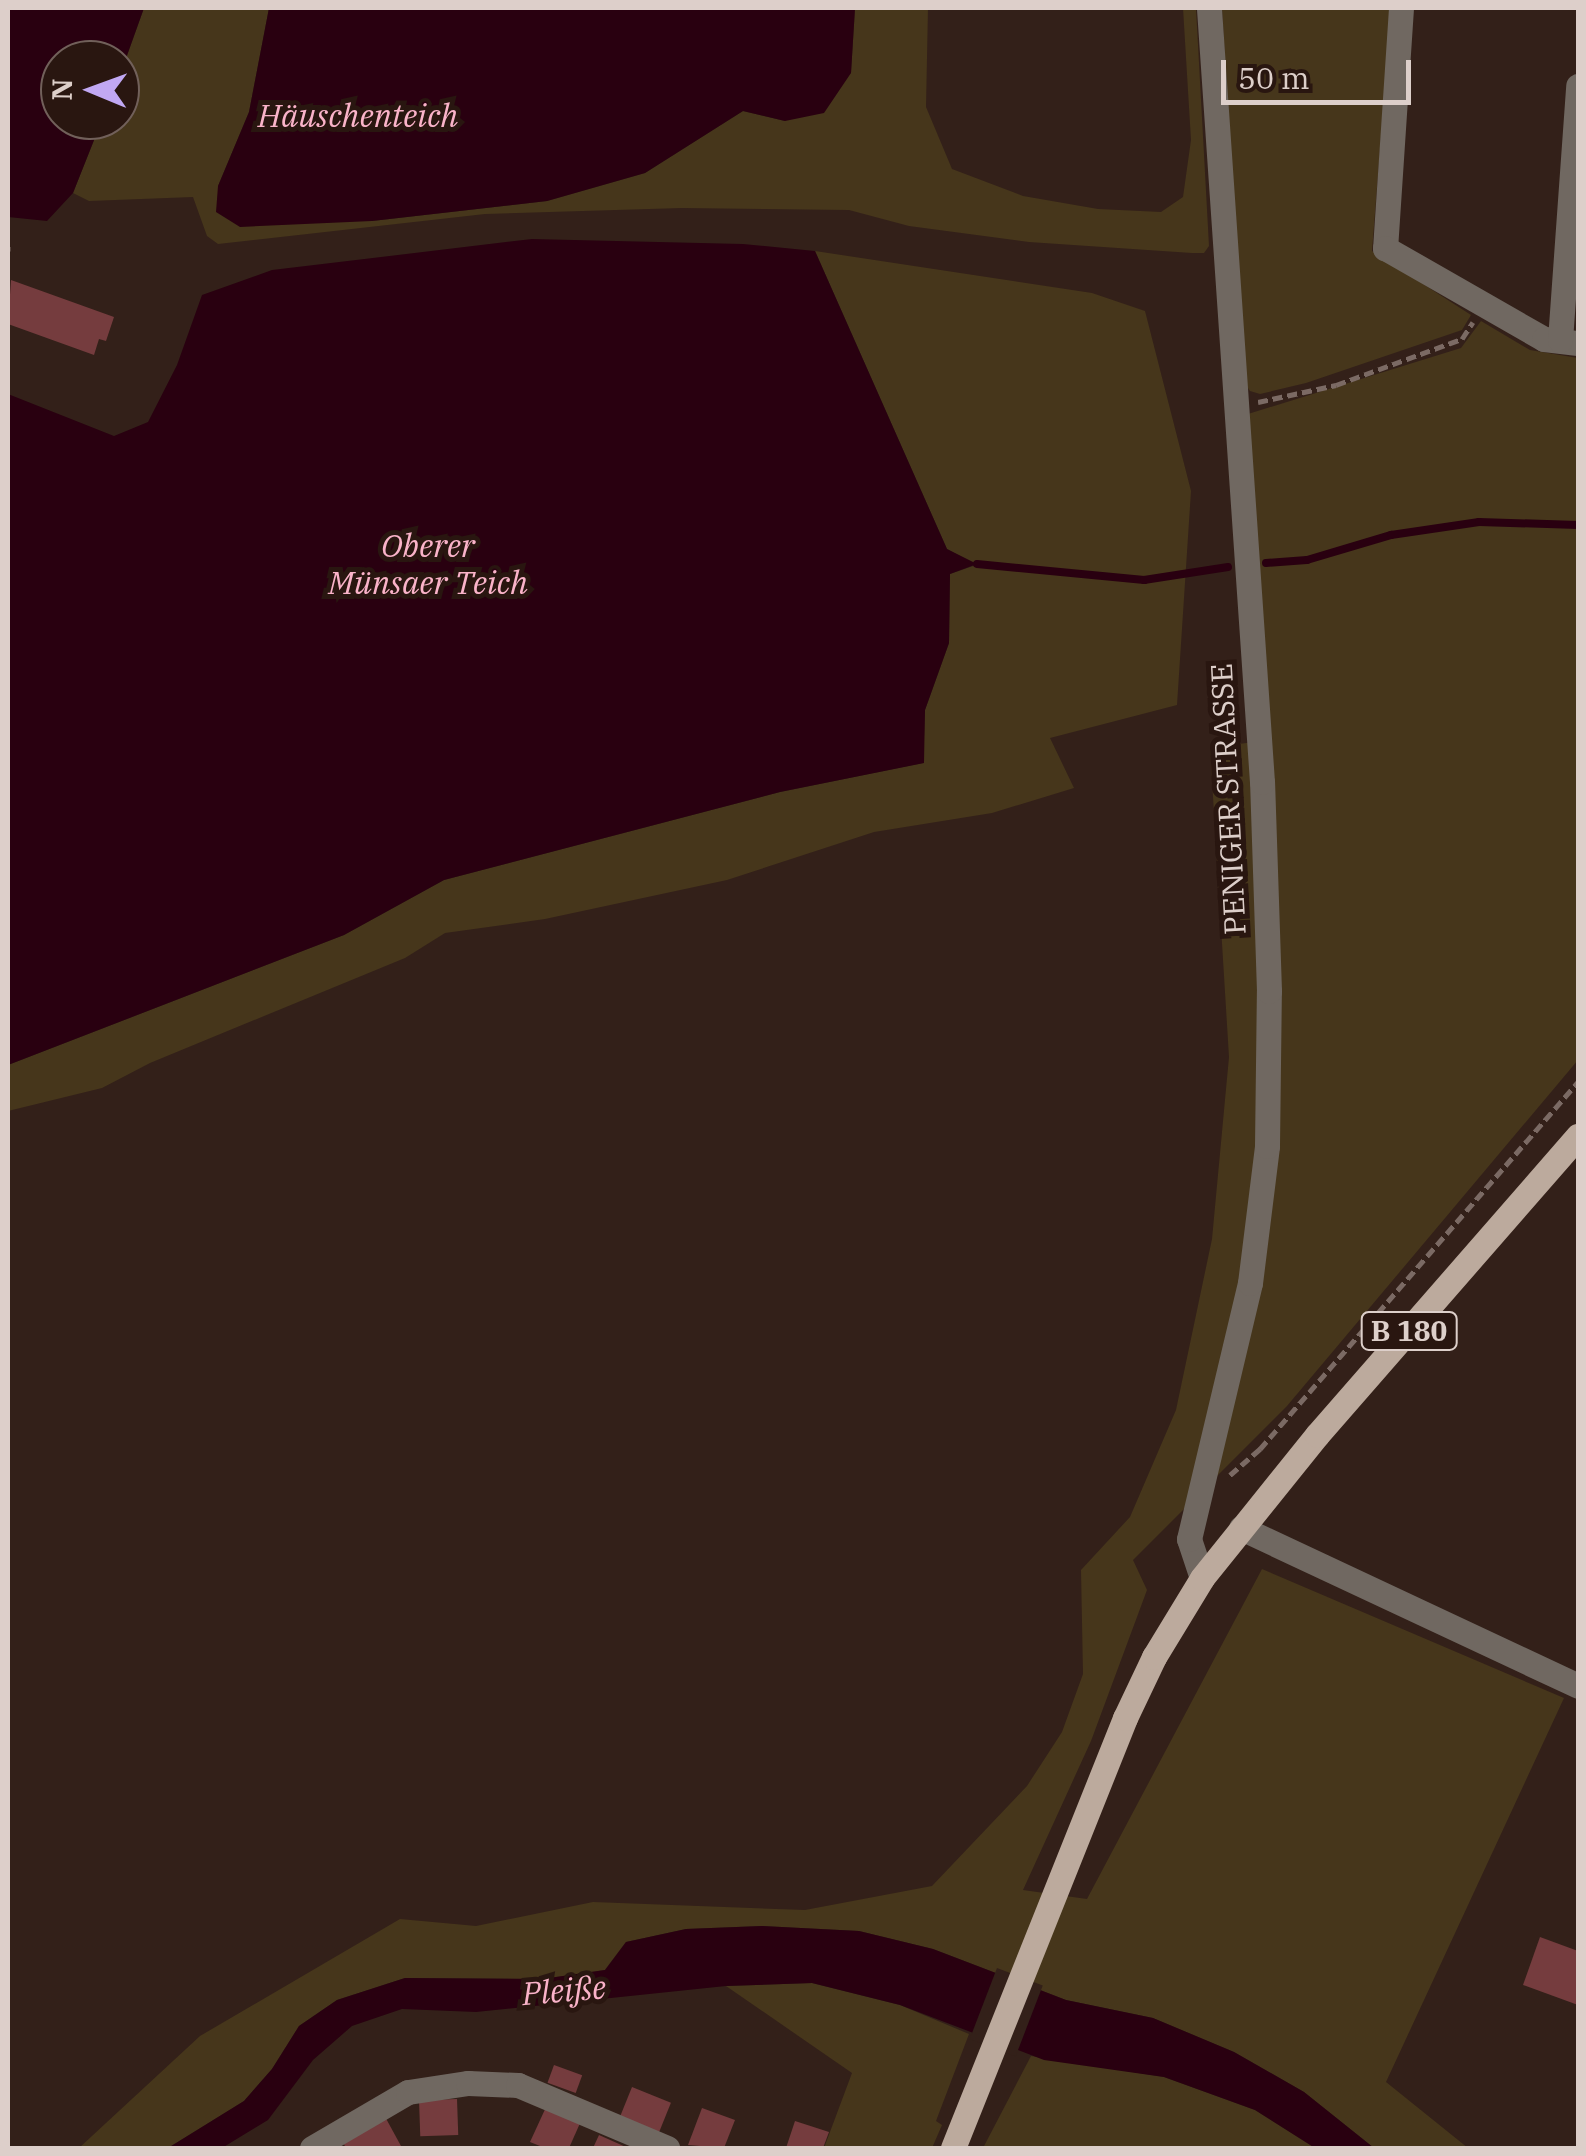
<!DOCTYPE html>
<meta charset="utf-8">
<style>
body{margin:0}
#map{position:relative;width:1586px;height:2156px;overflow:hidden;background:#332019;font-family:"IBM Plex Serif",serif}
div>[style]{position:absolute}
.green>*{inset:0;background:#46361b}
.water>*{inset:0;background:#290010}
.pier>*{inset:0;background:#332019;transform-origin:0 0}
.stream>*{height:8px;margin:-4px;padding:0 4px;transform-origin:4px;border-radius:4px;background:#290010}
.building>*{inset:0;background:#753c3e;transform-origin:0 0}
.path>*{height:5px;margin-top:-2.5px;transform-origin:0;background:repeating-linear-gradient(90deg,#7b6a64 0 10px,transparent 0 15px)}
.minor>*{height:25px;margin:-12.5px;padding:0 12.5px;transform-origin:12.5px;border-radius:12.5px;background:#706861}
.major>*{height:25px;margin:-12.5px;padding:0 12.5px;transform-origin:12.5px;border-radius:12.5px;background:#bcaa9d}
span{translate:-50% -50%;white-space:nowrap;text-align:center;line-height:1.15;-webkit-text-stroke:10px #291610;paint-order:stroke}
.shield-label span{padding:2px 8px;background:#291610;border:2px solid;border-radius:8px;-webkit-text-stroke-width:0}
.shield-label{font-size:28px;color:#ddcfca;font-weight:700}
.street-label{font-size:30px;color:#ddcfca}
.water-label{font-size:32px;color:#fab3c9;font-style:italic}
.frame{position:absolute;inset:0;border:10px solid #ddcfca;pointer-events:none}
.north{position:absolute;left:40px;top:40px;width:100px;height:100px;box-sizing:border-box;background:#291610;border:2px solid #71605a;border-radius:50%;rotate:271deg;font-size:28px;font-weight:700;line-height:40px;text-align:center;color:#ddcfca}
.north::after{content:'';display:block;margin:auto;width:35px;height:45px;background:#c1a8f3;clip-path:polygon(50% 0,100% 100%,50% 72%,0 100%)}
.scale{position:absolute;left:1221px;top:60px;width:190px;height:45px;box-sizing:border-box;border:5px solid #ddcfca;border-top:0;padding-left:12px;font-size:30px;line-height:35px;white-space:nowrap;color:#ddcfca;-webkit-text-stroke:8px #291610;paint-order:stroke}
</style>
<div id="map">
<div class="green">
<div style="clip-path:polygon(144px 8px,269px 8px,249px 112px,218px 186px,372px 221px,547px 201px,645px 173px,743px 111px,785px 121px,851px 73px,855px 8px,928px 8px,926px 107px,952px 169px,1023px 196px,1098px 209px,1161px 212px,1183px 197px,1191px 140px,1183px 8px,1196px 8px,1209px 246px,1204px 253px,1192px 253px,1029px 242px,909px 226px,849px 210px,682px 208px,485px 214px,218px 244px,207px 236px,193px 197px,89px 201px,73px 193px,102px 120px,120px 120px,120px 75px)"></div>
<div style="clip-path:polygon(1222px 8px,1391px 8px,1372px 251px,1471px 315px,1462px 330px,1306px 383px,1260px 394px,1250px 391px,1245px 384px)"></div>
<div style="clip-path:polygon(815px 251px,1092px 293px,1145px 311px,1191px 491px,1177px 705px,1050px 738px,1074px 788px,992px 813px,874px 832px,727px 880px,545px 919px,445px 933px,405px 958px,150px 1063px,102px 1088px,8px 1111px,8px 1065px,344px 935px,444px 880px,780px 792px,923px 763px,925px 710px,949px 643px,950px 574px,976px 565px,947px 549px)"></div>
<div style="clip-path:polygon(1481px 321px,1530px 350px,1578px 358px,1578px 1060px,1287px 1406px,1133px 1560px,1147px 1590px,1091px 1741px,1023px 1890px,1087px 1899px,1262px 1569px,1564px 1698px,1386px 2082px,1468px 2148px,1374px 2148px,1304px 2092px,1234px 2052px,1153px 2018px,1066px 2000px,933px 1949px,859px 1931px,762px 1926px,686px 1929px,626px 1942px,605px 1970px,542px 1979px,405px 1978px,337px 2000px,299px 2026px,272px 2069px,244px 2101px,168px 2148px,79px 2148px,200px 2036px,400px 1919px,476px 1926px,593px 1902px,805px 1910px,932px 1886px,1027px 1786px,1062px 1732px,1083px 1674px,1081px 1570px,1130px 1517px,1176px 1410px,1212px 1239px,1229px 1057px,1210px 748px,1268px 740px,1248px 414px,1461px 348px)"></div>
<div style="clip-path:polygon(812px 1983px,900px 2005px,969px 2034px,936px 2121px,942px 2125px,932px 2148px,824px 2148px,852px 2073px,726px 1986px)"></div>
<div style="clip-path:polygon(1031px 2056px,1164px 2077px,1255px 2110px,1315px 2148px,983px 2148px)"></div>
</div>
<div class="water">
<div style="clip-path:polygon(8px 8px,144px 8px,120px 75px,120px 60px,60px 60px,60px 120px,102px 120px,73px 193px,47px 221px,8px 217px)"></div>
<div style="clip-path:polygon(269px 8px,855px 8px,851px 73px,824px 113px,785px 121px,743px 111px,645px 173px,547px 201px,372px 221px,240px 227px,216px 212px,218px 186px,249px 112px)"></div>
<div style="clip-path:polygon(532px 239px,743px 244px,815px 251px,947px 549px,977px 564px,950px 574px,949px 643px,925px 710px,924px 763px,780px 792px,444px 880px,344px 935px,8px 1065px,8px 394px,114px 436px,148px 422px,177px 365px,202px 295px,272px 270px)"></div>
<div style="clip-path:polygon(762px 1926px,859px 1931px,933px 1949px,1066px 2000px,1153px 2018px,1234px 2052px,1304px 2092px,1374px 2148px,1315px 2148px,1255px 2110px,1164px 2077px,1044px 2060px,900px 2005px,812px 1983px,726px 1986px,476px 2012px,402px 2009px,352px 2026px,313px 2060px,268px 2120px,222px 2148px,168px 2148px,244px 2101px,272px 2069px,299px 2026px,337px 2000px,405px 1978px,542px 1979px,605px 1970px,626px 1942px,686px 1929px)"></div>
</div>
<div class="pier">
<div style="left:997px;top:1968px;width:49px;height:76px;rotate:21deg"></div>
</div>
<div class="stream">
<div style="left:1266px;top:563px;width:41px;rotate:-4.2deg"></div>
<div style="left:1307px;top:560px;width:88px;rotate:-16.6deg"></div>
<div style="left:1391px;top:535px;width:89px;rotate:-8.4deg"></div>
<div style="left:1479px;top:522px;width:99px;rotate:1.7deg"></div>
<div style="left:977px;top:564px;width:168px;rotate:5.5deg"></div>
<div style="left:1144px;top:580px;width:85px;rotate:-8.8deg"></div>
</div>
<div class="building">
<div style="clip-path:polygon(11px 280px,114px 317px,106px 341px,99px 339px,94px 355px,8px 324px)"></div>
<div style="clip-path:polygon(1540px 1937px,1578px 1951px,1578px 2005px,1523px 1985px)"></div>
<div style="left:554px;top:2065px;width:30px;height:19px;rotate:20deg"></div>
<div style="left:632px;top:2087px;width:42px;height:32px;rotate:22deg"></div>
<div style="left:457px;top:2099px;width:36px;height:38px;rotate:88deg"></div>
<div style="clip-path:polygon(547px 2105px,581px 2121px,569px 2148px,545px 2148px,530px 2142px)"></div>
<div style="clip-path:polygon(702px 2108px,735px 2120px,724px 2148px,688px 2145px)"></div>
<div style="clip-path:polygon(383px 2113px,401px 2146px,346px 2148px,340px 2137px)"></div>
<div style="clip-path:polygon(795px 2121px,829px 2132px,823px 2148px,786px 2148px)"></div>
<div style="clip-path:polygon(599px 2135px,628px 2148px,593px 2148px)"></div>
</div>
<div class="path">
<div style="left:8px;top:246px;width:5px;rotate:90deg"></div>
<div style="left:1258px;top:402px;width:80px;rotate:-12.3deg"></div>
<div style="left:1336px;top:385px;width:134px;rotate:-20.1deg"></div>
<div style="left:1462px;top:339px;width:20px;rotate:-57deg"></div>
<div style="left:1230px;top:1475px;width:40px;rotate:-41deg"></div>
<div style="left:1260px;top:1449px;width:486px;rotate:-49.1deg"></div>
</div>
<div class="minor">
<div style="left:1401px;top:8px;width:241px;rotate:93.8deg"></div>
<div style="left:1385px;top:248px;width:183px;rotate:29.8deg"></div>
<div style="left:1544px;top:339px;width:34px;rotate:7deg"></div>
<div style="left:1560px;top:340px;width:255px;rotate:-85.9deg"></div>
<div style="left:1241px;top:1528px;width:372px;rotate:25.1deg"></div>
<div style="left:1202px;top:1578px;width:41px;rotate:-108.4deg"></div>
<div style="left:1189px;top:1539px;width:263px;rotate:-76.6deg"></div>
<div style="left:1250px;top:1283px;width:138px;rotate:-82.9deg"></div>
<div style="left:1267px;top:1146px;width:155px;rotate:-89.3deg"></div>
<div style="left:1269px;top:991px;width:209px;rotate:-91.9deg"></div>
<div style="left:1262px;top:782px;width:776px;rotate:-93.92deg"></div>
<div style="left:312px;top:2148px;width:111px;rotate:-30.3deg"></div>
<div style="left:408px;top:2092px;width:61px;rotate:-8.5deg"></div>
<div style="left:468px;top:2083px;width:50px;rotate:2.3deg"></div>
<div style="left:518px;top:2085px;width:162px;rotate:22.9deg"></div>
</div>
<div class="major">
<div style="left:953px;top:2148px;width:463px;rotate:-68.2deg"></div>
<div style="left:1125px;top:1718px;width:68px;rotate:-64.6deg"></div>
<div style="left:1154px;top:1657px;width:92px;rotate:-58.7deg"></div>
<div style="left:1202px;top:1578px;width:184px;rotate:-51.2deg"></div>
<div style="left:1317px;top:1435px;width:397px;rotate:-48.9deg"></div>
</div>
<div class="shield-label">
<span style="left:1409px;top:1331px">B 180</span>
</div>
<div class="street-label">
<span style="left:1228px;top:799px;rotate:-93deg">PENIGER STRASSE</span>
</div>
<div class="water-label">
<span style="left:358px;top:115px">Häuschenteich</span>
<span style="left:428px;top:564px">Oberer<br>Münsaer Teich</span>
<span style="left:564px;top:1990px;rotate:-5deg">Pleiße</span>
</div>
<div class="frame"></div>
<div class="north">N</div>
<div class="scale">50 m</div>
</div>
